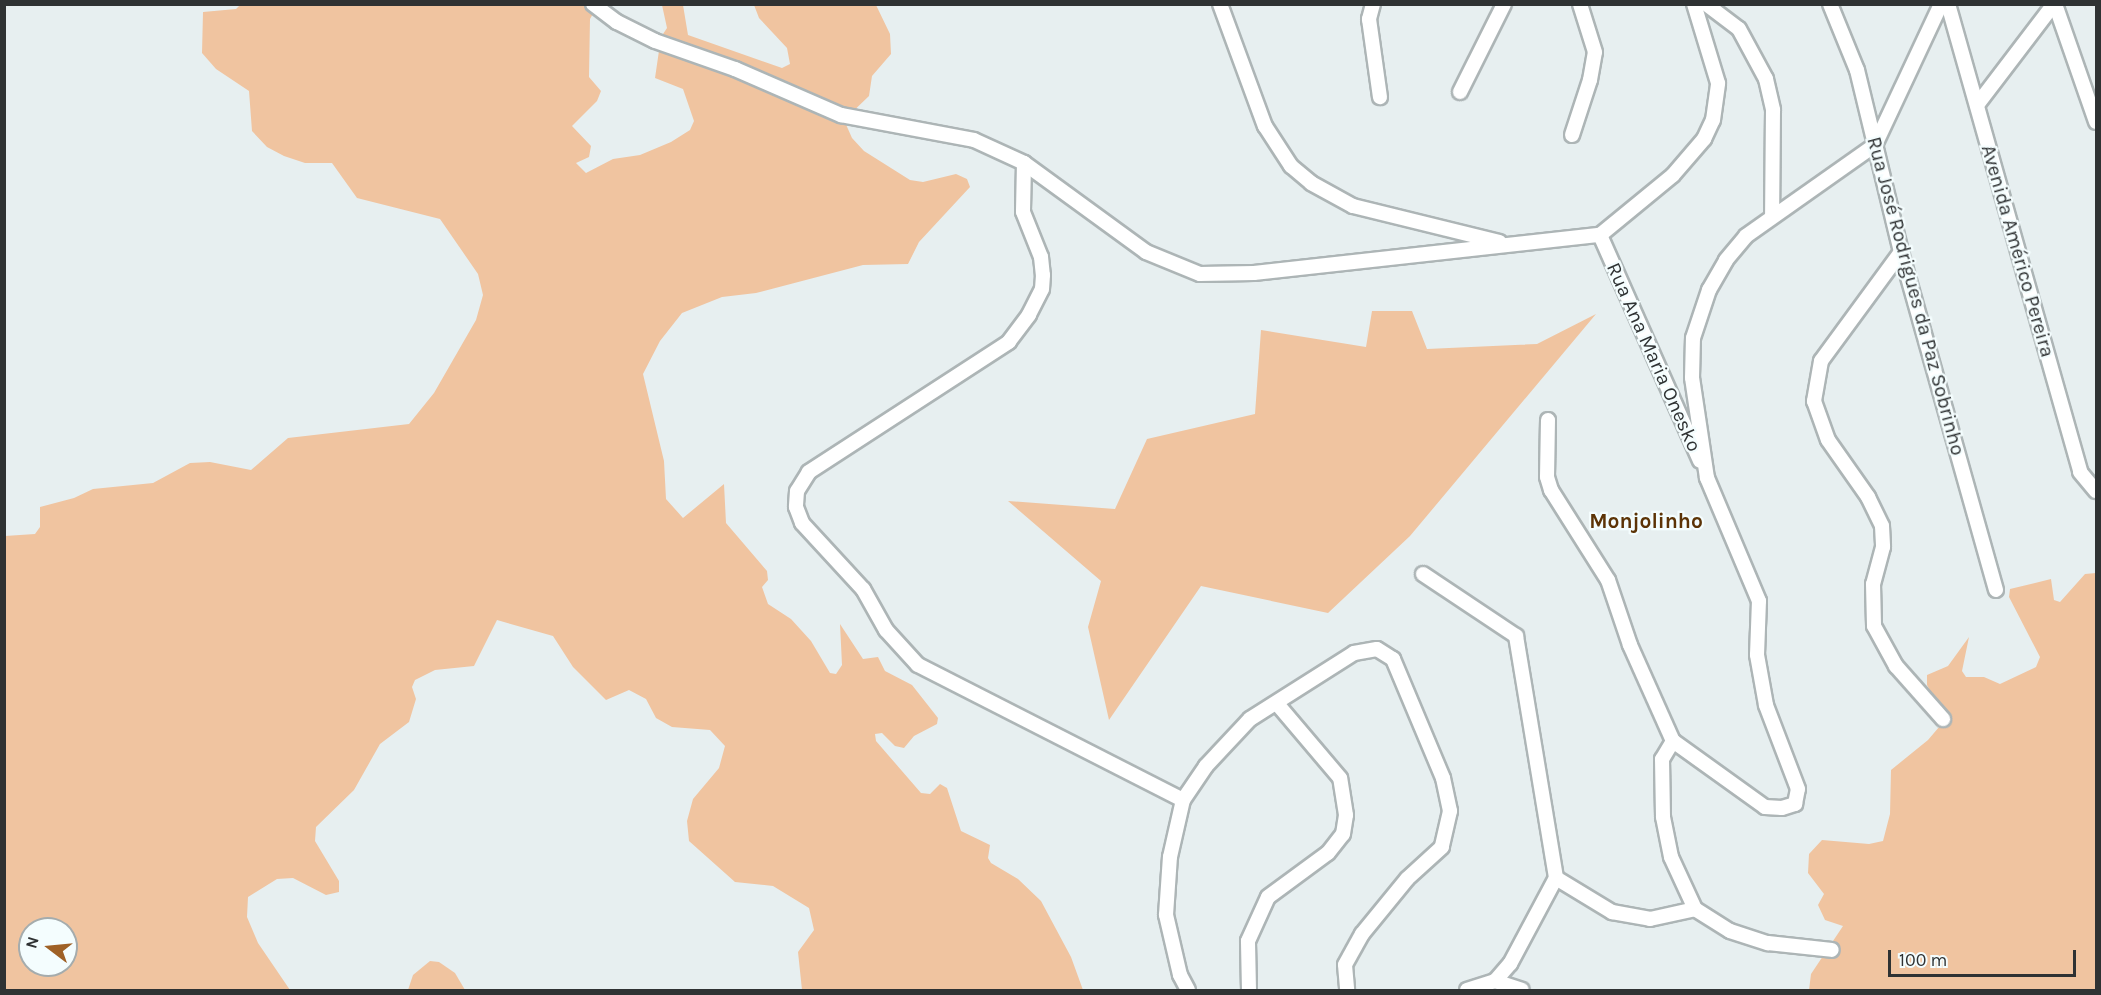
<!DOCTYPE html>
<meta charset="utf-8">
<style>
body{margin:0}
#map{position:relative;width:2101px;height:995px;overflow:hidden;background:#e7eff0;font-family:Karla,sans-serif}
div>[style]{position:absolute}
.green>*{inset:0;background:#f0c4a0}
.roads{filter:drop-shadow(2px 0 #adb5b6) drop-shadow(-2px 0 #adb5b6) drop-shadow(0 2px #adb5b6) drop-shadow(0 -2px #adb5b6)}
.minor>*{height:14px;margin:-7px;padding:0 7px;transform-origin:7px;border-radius:7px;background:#fff}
span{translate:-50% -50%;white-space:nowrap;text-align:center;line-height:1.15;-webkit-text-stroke:4.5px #f4fdfe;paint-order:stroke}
.street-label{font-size:20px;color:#2f3233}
.neighbourhood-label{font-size:21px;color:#5c3306;font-weight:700}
.frame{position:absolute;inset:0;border:6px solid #2f3233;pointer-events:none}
.north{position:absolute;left:18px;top:917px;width:60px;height:60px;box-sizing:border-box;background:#f4fdfe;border:2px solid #a5acad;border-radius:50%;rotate:286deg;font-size:16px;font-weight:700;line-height:24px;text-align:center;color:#2f3233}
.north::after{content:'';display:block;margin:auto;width:21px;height:27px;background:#9f6126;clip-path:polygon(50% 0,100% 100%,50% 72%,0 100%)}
.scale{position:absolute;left:1888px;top:950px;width:188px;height:27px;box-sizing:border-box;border:3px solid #2f3233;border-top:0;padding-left:8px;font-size:18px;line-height:21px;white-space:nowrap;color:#2f3233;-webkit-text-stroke:4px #f4fdfe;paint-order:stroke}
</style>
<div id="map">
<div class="green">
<div style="clip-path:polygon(evenodd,241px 4px,598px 5px,590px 19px,589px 77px,601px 91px,597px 101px,572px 126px,591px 146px,589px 157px,576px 163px,586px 173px,613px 159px,640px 155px,671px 142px,690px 130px,694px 121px,683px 89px,655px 78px,661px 37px,667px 28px,662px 5px,683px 5px,688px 35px,782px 68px,790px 64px,787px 48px,759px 18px,754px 5px,876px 5px,890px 34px,891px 54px,872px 76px,869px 96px,844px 120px,852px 138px,864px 151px,910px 180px,923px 182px,956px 174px,967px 179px,970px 187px,919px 242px,908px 264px,863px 265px,756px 293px,722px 297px,682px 313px,660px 341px,643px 374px,664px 461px,666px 499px,683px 518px,724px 484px,726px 523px,767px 571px,768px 580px,762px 587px,768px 604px,791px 619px,811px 641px,830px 673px,836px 674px,842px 665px,840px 624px,863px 659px,878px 657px,885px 671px,912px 685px,938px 718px,937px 724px,914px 736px,904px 748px,895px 746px,882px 733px,875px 734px,876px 741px,921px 793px,930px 794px,940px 784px,947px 788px,961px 831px,990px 845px,988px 858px,991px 863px,1018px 879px,1041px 901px,1071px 957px,1083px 990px,802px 990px,798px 952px,814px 930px,809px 908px,773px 886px,735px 882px,689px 841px,687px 821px,693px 799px,719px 768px,725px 746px,710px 730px,672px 727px,656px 718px,646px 699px,629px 690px,606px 700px,573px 667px,553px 636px,497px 620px,474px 666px,435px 670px,415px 680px,412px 687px,416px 699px,409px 722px,380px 744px,354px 790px,316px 827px,315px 841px,339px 881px,339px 892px,326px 895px,293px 878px,277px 879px,248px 897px,247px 917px,258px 943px,290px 990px,5px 990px,5px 536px,35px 534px,40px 527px,40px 507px,74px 498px,93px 489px,153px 483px,190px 463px,210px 462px,251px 470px,288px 438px,409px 424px,434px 393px,476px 320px,483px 295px,478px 274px,440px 219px,357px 198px,332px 163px,305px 163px,284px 156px,267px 147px,252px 131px,249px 91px,216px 69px,202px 53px,203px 12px,236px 9px,241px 4px,30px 929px,66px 929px,66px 965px,30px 965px,30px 929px)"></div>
<div style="clip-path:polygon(1372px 311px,1412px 311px,1427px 349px,1537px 344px,1596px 314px,1410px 536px,1328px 613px,1201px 586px,1109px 720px,1088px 627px,1101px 581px,1008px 501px,1115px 509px,1147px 439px,1255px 414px,1261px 330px,1366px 347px)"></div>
<div style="clip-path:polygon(2096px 573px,2096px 990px,1809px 990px,1811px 974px,1843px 926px,1825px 920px,1818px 905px,1824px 894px,1808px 873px,1809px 854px,1822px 840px,1869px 844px,1883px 841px,1890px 814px,1891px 770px,1928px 740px,1945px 720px,1927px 685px,1927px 675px,1948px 666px,1969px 637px,1962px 671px,1966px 677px,1984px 677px,2000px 684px,2036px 667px,2040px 657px,2009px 597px,2010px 589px,2051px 579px,2054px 600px,2060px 602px,2085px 574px)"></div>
<div style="clip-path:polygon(430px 961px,439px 962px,455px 973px,465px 990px,408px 990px,413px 975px)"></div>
</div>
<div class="roads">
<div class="minor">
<div style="left:593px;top:4px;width:30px;rotate:37deg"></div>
<div style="left:617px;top:22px;width:42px;rotate:26.6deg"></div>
<div style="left:655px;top:41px;width:85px;rotate:19.3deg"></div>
<div style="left:735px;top:69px;width:116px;rotate:23.5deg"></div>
<div style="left:841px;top:115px;width:135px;rotate:10.6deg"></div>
<div style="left:974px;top:140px;width:55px;rotate:24.7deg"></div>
<div style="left:1024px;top:163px;width:49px;rotate:91.2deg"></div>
<div style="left:1023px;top:212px;width:48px;rotate:68.2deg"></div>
<div style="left:1041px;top:257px;width:18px;rotate:84deg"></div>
<div style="left:1043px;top:275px;width:14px;rotate:94deg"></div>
<div style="left:1042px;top:289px;width:29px;rotate:117deg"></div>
<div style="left:1029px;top:315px;width:34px;rotate:127deg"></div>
<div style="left:1009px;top:342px;width:239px;rotate:147deg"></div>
<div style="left:809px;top:472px;width:22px;rotate:122deg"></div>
<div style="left:797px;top:491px;width:16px;rotate:94deg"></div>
<div style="left:796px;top:507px;width:17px;rotate:69deg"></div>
<div style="left:802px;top:523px;width:90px;rotate:47.3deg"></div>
<div style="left:863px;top:589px;width:47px;rotate:60.7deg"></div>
<div style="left:886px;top:630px;width:47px;rotate:47.6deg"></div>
<div style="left:918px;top:665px;width:297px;rotate:27deg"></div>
<div style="left:1220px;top:4px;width:130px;rotate:69.8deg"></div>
<div style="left:1265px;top:126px;width:48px;rotate:57deg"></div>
<div style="left:1291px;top:166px;width:26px;rotate:40deg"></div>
<div style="left:1311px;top:183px;width:48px;rotate:28.7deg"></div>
<div style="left:1353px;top:206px;width:151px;rotate:13.8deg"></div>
<div style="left:1373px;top:4px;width:16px;rotate:105deg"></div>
<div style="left:1369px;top:19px;width:79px;rotate:82deg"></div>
<div style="left:1706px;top:4px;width:41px;rotate:37.1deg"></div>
<div style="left:1739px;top:29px;width:57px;rotate:61.6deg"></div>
<div style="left:1766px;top:79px;width:32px;rotate:77deg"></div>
<div style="left:1773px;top:110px;width:106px;rotate:90.5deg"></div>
<div style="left:1830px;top:4px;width:71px;rotate:67.8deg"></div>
<div style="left:1857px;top:70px;width:187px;rotate:76.4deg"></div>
<div style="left:1901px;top:252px;width:351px;rotate:74.3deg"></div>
<div style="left:1948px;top:4px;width:486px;rotate:74.2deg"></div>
<div style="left:2080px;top:472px;width:25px;rotate:50deg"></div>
<div style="left:2055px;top:4px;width:125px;rotate:70.8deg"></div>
<div style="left:1460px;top:92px;width:98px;rotate:-63.4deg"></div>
<div style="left:1977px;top:105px;width:127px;rotate:-52.7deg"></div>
<div style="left:1572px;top:135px;width:58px;rotate:-71.9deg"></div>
<div style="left:1590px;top:80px;width:28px;rotate:-80deg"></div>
<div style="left:1595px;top:52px;width:50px;rotate:-107.4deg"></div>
<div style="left:1024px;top:163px;width:151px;rotate:36.1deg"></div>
<div style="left:1146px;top:252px;width:58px;rotate:22.2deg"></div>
<div style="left:1200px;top:274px;width:54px;rotate:-1.1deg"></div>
<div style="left:1254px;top:273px;width:348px;rotate:-6.3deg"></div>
<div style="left:1600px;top:235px;width:94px;rotate:-39.4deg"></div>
<div style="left:1673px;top:175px;width:48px;rotate:-49.3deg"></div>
<div style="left:1704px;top:139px;width:21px;rotate:-65deg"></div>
<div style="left:1713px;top:120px;width:37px;rotate:-82deg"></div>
<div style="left:1718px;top:83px;width:83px;rotate:-106.9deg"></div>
<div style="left:1600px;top:235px;width:247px;rotate:66.1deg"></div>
<div style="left:1901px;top:252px;width:135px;rotate:126.3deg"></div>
<div style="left:1821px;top:361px;width:41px;rotate:99.9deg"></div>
<div style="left:1814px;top:401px;width:41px;rotate:70.3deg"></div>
<div style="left:1828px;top:440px;width:70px;rotate:54.9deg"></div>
<div style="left:1868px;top:497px;width:32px;rotate:64deg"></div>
<div style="left:1882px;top:526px;width:21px;rotate:87deg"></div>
<div style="left:1883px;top:547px;width:38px;rotate:105deg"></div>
<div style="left:1873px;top:584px;width:42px;rotate:88.6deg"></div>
<div style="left:1874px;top:626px;width:46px;rotate:61.2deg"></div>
<div style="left:1896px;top:666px;width:71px;rotate:48.4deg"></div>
<div style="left:1548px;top:420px;width:57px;rotate:91deg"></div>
<div style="left:1547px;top:477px;width:14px;rotate:73deg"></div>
<div style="left:1551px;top:490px;width:107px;rotate:57.7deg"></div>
<div style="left:1608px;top:580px;width:69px;rotate:71.3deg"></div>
<div style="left:1630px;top:645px;width:105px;rotate:65.9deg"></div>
<div style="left:1673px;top:741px;width:113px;rotate:35.7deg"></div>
<div style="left:1765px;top:807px;width:17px;rotate:3deg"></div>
<div style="left:1782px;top:808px;width:14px;rotate:-17deg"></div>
<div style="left:1795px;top:804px;width:15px;rotate:-79deg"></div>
<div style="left:1798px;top:789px;width:90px;rotate:-110.9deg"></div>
<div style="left:1766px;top:705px;width:51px;rotate:-100.2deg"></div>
<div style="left:1757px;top:655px;width:54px;rotate:-87.9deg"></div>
<div style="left:1759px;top:601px;width:134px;rotate:-112.9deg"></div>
<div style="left:1707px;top:478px;width:101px;rotate:-98.5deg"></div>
<div style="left:1692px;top:378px;width:40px;rotate:-88.6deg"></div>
<div style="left:1693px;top:338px;width:51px;rotate:-71.6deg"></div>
<div style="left:1709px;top:290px;width:34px;rotate:-60deg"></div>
<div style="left:1726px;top:260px;width:31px;rotate:-50deg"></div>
<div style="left:1746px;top:236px;width:158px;rotate:-35.2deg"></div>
<div style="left:1875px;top:145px;width:156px;rotate:-64.9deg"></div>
<div style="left:1423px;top:574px;width:112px;rotate:33.7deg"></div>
<div style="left:1516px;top:636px;width:245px;rotate:80.6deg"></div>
<div style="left:1556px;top:878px;width:66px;rotate:31.3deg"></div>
<div style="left:1612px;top:912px;width:39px;rotate:10deg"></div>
<div style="left:1650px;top:919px;width:46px;rotate:-12.5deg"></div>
<div style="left:1673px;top:741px;width:21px;rotate:121deg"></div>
<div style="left:1662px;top:759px;width:58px;rotate:89deg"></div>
<div style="left:1663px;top:817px;width:41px;rotate:78.7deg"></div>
<div style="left:1671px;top:857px;width:57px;rotate:65.2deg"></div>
<div style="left:1695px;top:909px;width:41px;rotate:32.2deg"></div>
<div style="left:1730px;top:931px;width:40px;rotate:18deg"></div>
<div style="left:1768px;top:943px;width:64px;rotate:6.2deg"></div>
<div style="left:1495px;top:981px;width:28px;rotate:18deg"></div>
<div style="left:1188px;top:990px;width:17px;rotate:-118deg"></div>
<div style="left:1180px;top:975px;width:62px;rotate:-103.1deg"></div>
<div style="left:1166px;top:915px;width:58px;rotate:-86.1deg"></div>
<div style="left:1170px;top:857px;width:58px;rotate:-77.2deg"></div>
<div style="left:1183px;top:800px;width:41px;rotate:-55.9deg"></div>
<div style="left:1206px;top:766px;width:64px;rotate:-46.9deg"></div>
<div style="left:1250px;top:719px;width:123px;rotate:-32.4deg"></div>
<div style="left:1354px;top:653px;width:23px;rotate:-10deg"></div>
<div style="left:1377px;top:649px;width:19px;rotate:32deg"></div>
<div style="left:1393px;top:659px;width:129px;rotate:67.2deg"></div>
<div style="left:1443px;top:778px;width:34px;rotate:78deg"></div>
<div style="left:1450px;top:811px;width:37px;rotate:103deg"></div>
<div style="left:1442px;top:847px;width:47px;rotate:137.6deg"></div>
<div style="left:1407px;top:879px;width:71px;rotate:129.3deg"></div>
<div style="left:1362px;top:934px;width:35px;rotate:119deg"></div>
<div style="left:1345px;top:965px;width:25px;rotate:85deg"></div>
<div style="left:1249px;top:990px;width:49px;rotate:-91.2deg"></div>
<div style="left:1248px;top:941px;width:48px;rotate:-65.6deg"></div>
<div style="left:1268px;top:897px;width:74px;rotate:-36.3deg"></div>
<div style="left:1328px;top:853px;width:24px;rotate:-52deg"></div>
<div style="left:1343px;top:834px;width:19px;rotate:-81deg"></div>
<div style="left:1346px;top:815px;width:37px;rotate:-99deg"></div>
<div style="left:1340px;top:778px;width:96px;rotate:-130.3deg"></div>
<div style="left:1467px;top:990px;width:29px;rotate:-18deg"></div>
<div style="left:1495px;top:981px;width:23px;rotate:-49deg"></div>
<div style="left:1510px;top:964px;width:98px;rotate:-61.9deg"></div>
</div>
</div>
<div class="street-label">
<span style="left:2018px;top:251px;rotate:74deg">Avenida Américo Pereira</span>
<span style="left:1916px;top:296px;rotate:75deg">Rua José Rodrigues da Paz Sobrinho</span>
<span style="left:1654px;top:357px;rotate:66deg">Rua Ana Maria Onesko</span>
</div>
<div class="neighbourhood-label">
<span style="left:1646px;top:521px">Monjolinho</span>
</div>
<div class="frame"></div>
<div class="north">N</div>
<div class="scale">100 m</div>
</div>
